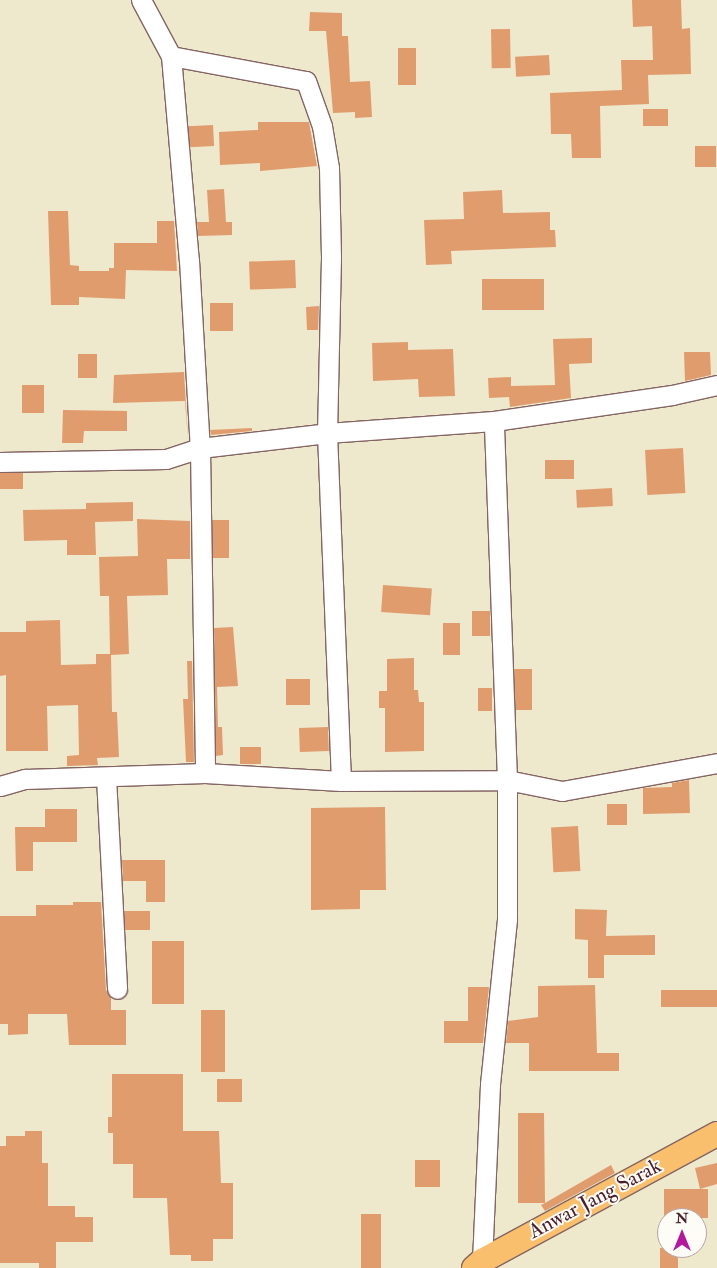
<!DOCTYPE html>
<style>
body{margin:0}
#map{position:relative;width:717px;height:1268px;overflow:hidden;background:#eee8cc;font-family:"IM FELL Double Pica",serif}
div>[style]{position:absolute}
.building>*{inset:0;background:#e19c6e;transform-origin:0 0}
.roads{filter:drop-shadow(1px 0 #836563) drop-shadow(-1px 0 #836563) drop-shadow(0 1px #836563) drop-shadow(0 -1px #836563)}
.minor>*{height:19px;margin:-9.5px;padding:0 9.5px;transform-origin:9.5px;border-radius:9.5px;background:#fff}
.major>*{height:24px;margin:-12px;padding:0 12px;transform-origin:12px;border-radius:12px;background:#f9bf6d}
span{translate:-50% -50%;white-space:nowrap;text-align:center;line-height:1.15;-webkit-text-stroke:4px #fdfcf7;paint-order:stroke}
.street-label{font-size:21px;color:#4a1f2b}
.north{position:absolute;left:657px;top:1208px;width:50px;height:50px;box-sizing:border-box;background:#fdfcf7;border:1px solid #b5a4a5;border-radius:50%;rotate:0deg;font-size:14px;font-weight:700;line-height:20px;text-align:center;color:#4a1f2b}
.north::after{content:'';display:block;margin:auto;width:18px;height:22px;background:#b5179e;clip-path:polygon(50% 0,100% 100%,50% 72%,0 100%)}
</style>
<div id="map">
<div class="building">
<div style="clip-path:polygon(632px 0,681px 0,682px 29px,690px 28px,691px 74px,648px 75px,649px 104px,600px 106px,601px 158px,572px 158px,571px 134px,551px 134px,550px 93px,622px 90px,621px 60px,653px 60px,652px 26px,633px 27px)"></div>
<div style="clip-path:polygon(310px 12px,342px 13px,342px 36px,348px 36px,350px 82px,370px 81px,372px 117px,355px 118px,355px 112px,333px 113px,326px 31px,309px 31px)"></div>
<div style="left:510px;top:29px;width:39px;height:19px;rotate:89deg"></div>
<div style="left:398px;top:48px;width:18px;height:37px"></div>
<div style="left:549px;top:55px;width:20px;height:34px;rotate:87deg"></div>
<div style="left:668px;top:109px;width:17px;height:25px;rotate:90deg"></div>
<div style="clip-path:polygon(258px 122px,309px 122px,317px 166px,260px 171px,260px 163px,220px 165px,219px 132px,258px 130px)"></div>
<div style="left:213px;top:125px;width:21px;height:25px;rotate:87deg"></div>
<div style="left:695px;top:146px;width:21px;height:21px"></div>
<div style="clip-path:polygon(224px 189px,226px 222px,232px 222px,232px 235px,198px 236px,197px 222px,209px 222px,207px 190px)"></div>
<div style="clip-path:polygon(502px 190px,503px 213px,550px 212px,550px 230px,555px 230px,556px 247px,451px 251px,452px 264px,426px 265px,424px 220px,464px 219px,463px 192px)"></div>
<div style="clip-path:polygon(48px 211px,68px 211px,70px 265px,79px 266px,79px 271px,109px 271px,109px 268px,114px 268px,114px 243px,157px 243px,157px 221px,174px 221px,177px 271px,126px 270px,125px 299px,79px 297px,79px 305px,51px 305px)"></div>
<div style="left:295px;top:260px;width:28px;height:46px;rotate:88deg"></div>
<div style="left:544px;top:279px;width:31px;height:62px;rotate:90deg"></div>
<div style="left:210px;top:303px;width:23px;height:28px"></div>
<div style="clip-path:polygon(319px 306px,318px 330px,307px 330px,306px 307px)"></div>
<div style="clip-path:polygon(592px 338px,592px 363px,569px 364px,571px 398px,510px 407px,509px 397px,489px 398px,488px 378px,511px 377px,511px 386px,555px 385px,553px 339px)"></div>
<div style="clip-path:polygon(408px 342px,408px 350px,453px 349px,455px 396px,419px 397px,418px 379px,373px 381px,372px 343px)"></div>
<div style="clip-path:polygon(684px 352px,710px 352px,711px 375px,685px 381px)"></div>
<div style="left:78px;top:354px;width:19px;height:24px"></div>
<div style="clip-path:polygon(184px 372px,188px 440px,185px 401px,113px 403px,114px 375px)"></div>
<div style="left:22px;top:385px;width:22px;height:28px"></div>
<div style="clip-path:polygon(63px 410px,127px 411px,127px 431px,84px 431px,83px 443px,62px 443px)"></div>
<div style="clip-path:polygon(252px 428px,252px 431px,211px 435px,210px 430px)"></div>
<div style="left:683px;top:448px;width:45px;height:38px;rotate:87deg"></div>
<div style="left:574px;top:460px;width:19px;height:29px;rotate:90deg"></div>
<div style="left:0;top:473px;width:23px;height:16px"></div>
<div style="left:612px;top:488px;width:18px;height:36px;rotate:87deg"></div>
<div style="clip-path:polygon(133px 502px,133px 521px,95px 522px,96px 555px,67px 555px,67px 540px,24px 541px,23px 510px,86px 509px,86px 503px)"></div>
<div style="clip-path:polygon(137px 519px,190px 521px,190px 559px,167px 559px,168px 595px,127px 596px,129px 654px,111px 655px,112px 712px,117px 712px,119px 757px,97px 758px,98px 765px,67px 766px,67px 756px,79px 755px,78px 705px,47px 706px,48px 751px,6px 751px,6px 675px,0 676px,0 632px,26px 632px,26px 621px,60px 620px,61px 665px,96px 664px,96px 654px,110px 654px,109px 596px,100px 596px,99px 557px,138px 556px)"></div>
<div style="left:212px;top:520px;width:17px;height:38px"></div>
<div style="left:383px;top:585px;width:49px;height:27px;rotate:4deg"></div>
<div style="left:472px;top:611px;width:18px;height:25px"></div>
<div style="left:443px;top:623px;width:17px;height:32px"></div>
<div style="clip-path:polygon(233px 627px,238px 686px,217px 687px,218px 727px,222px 727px,223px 755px,216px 756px,214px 628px)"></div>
<div style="clip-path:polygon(414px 658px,414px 690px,418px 690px,419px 702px,424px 702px,424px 751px,385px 752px,385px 708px,379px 708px,379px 691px,387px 691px,387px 659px)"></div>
<div style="clip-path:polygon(187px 661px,192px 661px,194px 762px,186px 762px,183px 699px,188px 699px)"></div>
<div style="left:514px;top:669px;width:18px;height:41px"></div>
<div style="left:310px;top:679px;width:26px;height:24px;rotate:90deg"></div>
<div style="left:478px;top:688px;width:14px;height:23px"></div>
<div style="left:328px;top:727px;width:24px;height:29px;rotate:88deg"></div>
<div style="left:240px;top:747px;width:21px;height:17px"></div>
<div style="clip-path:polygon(689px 780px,690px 813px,643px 814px,643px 788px,672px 787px,672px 783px)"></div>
<div style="left:607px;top:804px;width:20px;height:21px"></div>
<div style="clip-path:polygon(385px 807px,386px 890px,360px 890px,360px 909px,311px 910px,311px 808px)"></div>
<div style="clip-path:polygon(45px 809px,77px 809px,77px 842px,33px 842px,33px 871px,16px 871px,15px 827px,45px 827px)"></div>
<div style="left:578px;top:826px;width:45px;height:27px;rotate:87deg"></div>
<div style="clip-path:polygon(122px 860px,165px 860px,165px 902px,146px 902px,146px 881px,123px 881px)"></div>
<div style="clip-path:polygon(73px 902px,101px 902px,106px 990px,111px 998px,111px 1010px,126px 1010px,126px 1045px,69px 1045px,67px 1014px,28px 1014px,28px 1034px,8px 1035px,8px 1024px,0 1024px,0 916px,36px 916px,36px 905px,73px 905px)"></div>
<div style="clip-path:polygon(575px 909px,607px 910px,606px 936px,655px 935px,655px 955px,604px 955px,604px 978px,588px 978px,588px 940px,575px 939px)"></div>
<div style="left:124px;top:911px;width:26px;height:19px"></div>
<div style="left:152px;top:941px;width:32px;height:63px"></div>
<div style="clip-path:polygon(595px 985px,597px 1053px,619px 1053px,619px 1071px,529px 1071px,529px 1043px,506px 1043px,508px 1021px,538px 1017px,538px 986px)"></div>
<div style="clip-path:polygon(468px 987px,489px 987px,483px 1043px,444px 1043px,444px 1021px,468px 1021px)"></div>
<div style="left:661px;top:990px;width:56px;height:17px"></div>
<div style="left:201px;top:1010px;width:24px;height:62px"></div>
<div style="clip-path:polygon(112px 1074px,183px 1074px,183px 1131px,219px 1131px,221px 1183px,233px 1183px,233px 1239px,213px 1239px,213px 1261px,191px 1261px,191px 1255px,170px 1255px,167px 1198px,133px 1198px,133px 1164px,113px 1164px,113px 1133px,108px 1133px,108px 1117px,112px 1117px)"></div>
<div style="left:217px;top:1079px;width:25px;height:23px"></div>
<div style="clip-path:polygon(518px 1113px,544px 1113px,545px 1203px,611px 1165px,615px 1173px,545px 1211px,541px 1205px,545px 1203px,518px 1203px)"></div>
<div style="clip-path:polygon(25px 1131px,42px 1131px,42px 1163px,48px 1163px,48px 1206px,75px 1206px,75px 1217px,93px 1217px,93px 1242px,56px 1242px,56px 1268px,39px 1268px,39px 1263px,0 1263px,0 1146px,6px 1146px,6px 1136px,25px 1136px)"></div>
<div style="left:415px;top:1160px;width:25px;height:27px"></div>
<div style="clip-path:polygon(717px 1163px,717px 1184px,700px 1189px,695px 1168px)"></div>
<div style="left:664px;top:1189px;width:44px;height:29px"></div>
<div style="left:361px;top:1214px;width:20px;height:54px"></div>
<div style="left:660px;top:1248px;width:18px;height:20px"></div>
</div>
<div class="roads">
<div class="minor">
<div style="left:141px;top:0;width:64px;rotate:61.8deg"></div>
<div style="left:171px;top:56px;width:205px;rotate:85deg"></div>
<div style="left:189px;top:260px;width:188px;rotate:86.7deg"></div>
<div style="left:200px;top:448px;width:325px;rotate:89.1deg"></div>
<div style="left:171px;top:56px;width:137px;rotate:10.5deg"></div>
<div style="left:306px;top:81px;width:48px;rotate:70.4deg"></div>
<div style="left:322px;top:126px;width:43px;rotate:80.5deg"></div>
<div style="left:329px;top:168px;width:90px;rotate:88.7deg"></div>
<div style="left:331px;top:258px;width:175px;rotate:91.3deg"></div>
<div style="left:327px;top:433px;width:348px;rotate:87.7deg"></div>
<div style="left:0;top:462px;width:166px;rotate:-1deg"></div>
<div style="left:166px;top:459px;width:36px;rotate:-18deg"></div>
<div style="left:200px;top:448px;width:128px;rotate:-6.7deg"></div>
<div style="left:327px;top:433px;width:167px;rotate:-4.1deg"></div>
<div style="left:494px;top:421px;width:180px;rotate:-8.3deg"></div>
<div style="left:672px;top:395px;width:46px;rotate:-12.5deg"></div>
<div style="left:106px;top:777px;width:212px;rotate:87deg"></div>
<div style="left:0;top:786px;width:26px;rotate:-16deg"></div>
<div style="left:25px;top:779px;width:180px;rotate:-1.9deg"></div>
<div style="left:205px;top:773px;width:136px;rotate:3.4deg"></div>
<div style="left:341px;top:781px;width:166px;rotate:-0.3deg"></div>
<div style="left:507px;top:780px;width:56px;rotate:11.3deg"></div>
<div style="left:562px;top:791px;width:158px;rotate:-10.2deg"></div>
<div style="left:482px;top:1261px;width:177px;rotate:-87.4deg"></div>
<div style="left:490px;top:1084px;width:166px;rotate:-84.1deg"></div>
<div style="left:507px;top:919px;width:139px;rotate:-90deg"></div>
<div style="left:507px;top:780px;width:359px;rotate:-92.1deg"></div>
</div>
<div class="major">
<div style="left:474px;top:1268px;width:11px;rotate:-41deg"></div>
<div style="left:482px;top:1261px;width:267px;rotate:-28.4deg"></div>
</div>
</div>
<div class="street-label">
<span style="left:595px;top:1199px;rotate:-28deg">Anwar Jang Sarak</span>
</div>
<div class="north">N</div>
</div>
